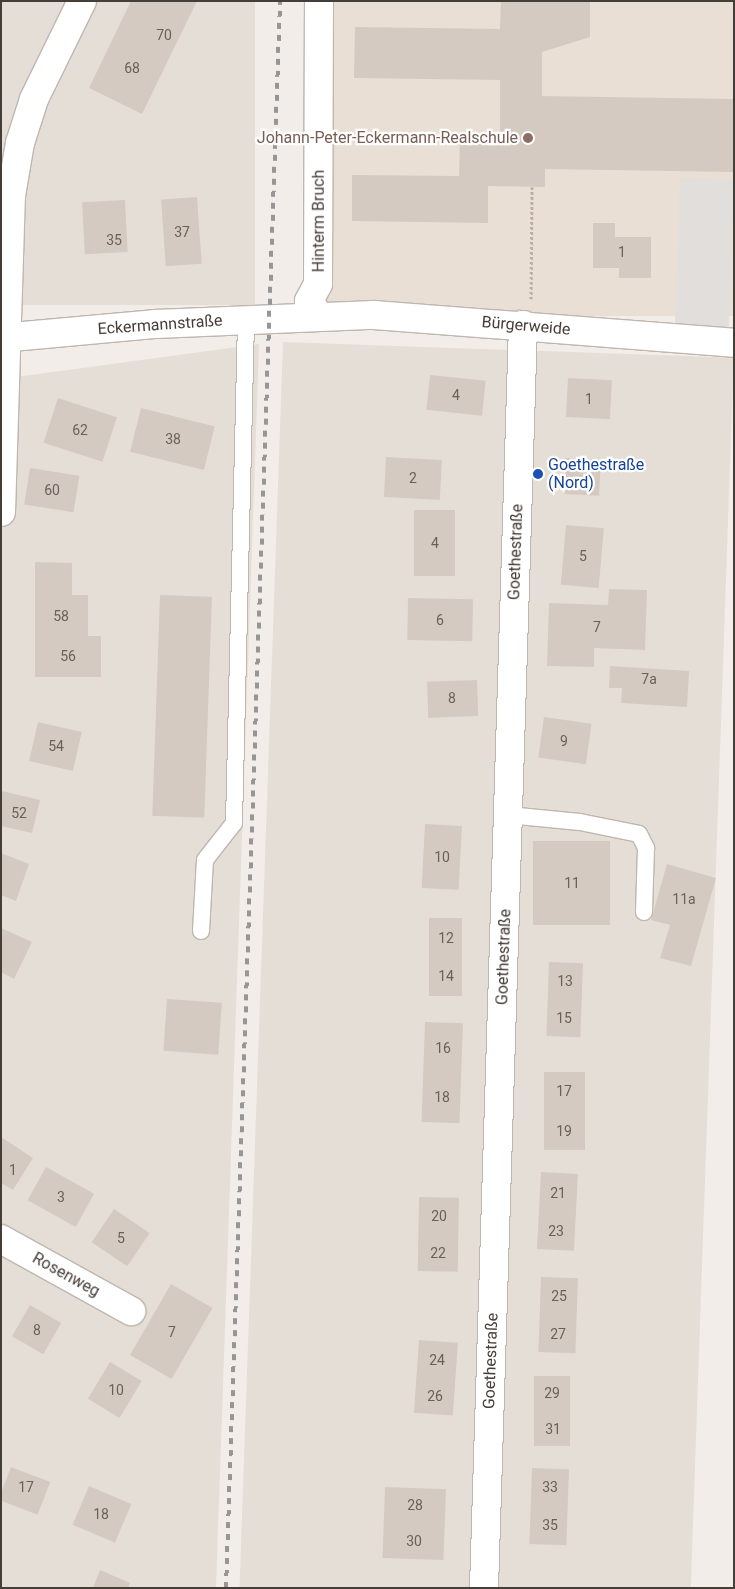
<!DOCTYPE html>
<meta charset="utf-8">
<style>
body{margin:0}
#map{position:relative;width:735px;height:1589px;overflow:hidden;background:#f2ede8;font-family:Roboto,sans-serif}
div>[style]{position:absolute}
.residential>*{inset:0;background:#e5ded7;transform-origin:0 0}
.education>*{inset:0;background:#eadfd4;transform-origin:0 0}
.parking>*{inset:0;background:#e1dedc;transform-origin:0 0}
.building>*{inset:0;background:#d5cac2;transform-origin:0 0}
.path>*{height:3px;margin-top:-1.5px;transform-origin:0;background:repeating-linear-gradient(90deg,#bdac9f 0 2.5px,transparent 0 5px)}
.roads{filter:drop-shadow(1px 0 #bfb6af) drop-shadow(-1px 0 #bfb6af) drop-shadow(0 1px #bfb6af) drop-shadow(0 -1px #bfb6af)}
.lane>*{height:16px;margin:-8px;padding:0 8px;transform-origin:8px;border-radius:8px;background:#fff}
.street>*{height:28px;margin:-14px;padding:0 14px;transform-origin:14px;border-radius:14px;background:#fff}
.rail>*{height:4px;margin-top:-2px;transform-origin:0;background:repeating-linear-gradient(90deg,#969696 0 6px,transparent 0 12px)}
.dots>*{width:14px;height:14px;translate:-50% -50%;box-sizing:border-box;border:2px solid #fff;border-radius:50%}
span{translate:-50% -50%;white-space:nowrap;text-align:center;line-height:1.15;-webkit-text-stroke:4.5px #fff;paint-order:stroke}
.number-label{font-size:14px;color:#69605a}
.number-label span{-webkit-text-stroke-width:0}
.education-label{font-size:16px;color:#785e54}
.right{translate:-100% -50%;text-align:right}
.street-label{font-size:16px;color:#453d38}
.transit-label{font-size:16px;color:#164399}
.left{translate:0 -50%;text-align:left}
.frame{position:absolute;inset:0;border:2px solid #453d38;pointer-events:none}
</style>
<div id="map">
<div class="residential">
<div style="left:1px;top:1px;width:254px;height:304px"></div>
<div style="left:283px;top:342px;width:451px;height:1247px;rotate:2deg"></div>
<div style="clip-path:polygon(259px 344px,216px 1588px,1px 1588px,1px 379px)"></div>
</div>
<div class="education">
<div style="left:319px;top:1px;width:415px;height:315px"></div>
</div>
<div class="parking">
<div style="left:680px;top:178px;width:54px;height:161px;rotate:2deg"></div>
</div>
<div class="building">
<div style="clip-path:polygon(131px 1px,197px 1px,142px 114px,89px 88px)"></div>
<div style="clip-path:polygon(501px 1px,590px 1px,590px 37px,542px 52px,542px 96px,734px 99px,734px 172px,545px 169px,545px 187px,488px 186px,488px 223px,352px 221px,352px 175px,459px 176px,460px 137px,500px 138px,500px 80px,354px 78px,355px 27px,500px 29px)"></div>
<div style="left:197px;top:197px;width:67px;height:36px;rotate:86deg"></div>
<div style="left:125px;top:200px;width:52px;height:43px;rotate:87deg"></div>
<div style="clip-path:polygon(593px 223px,615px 223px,615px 237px,651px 237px,651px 278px,619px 278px,619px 268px,593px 268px)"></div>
<div style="left:430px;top:375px;width:56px;height:35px;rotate:6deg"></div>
<div style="left:568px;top:378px;width:44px;height:39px;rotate:3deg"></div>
<div style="left:58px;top:398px;width:62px;height:47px;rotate:18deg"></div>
<div style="left:141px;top:408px;width:76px;height:45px;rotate:14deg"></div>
<div style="left:386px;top:457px;width:56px;height:40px;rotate:3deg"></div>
<div style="left:566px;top:458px;width:35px;height:36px;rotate:3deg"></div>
<div style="left:30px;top:468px;width:50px;height:37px;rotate:9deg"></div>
<div style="left:414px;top:510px;width:41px;height:66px"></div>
<div style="left:566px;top:525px;width:38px;height:60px;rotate:5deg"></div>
<div style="clip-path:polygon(35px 562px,72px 563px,72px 595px,88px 595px,88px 636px,101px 636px,101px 677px,35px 677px)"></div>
<div style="clip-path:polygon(609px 589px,647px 590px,645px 650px,594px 648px,594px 667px,547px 666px,549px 603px,608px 605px)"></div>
<div style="left:160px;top:595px;width:52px;height:221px;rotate:2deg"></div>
<div style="left:408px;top:598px;width:65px;height:42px;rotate:1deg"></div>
<div style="clip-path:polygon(610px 666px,689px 671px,687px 707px,621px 703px,622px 688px,609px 688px)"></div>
<div style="left:477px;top:680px;width:36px;height:50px;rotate:88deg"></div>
<div style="left:544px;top:717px;width:48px;height:41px;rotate:8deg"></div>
<div style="left:38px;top:722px;width:45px;height:40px;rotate:13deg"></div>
<div style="clip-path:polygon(2px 791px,40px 800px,32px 833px,1px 826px)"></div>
<div style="left:425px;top:824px;width:37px;height:64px;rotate:3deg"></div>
<div style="left:610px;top:841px;width:84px;height:77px;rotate:90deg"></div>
<div style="clip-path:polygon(1px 853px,29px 864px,16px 901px,1px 895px)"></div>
<div style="clip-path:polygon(667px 864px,716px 878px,691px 966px,660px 958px,670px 925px,651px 920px)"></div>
<div style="left:429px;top:918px;width:33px;height:78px"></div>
<div style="clip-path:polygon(1px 928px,32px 942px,14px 979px,1px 972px)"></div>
<div style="left:549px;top:962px;width:34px;height:74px;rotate:2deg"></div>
<div style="left:167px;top:999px;width:55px;height:52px;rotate:4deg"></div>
<div style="left:425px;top:1022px;width:38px;height:100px;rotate:2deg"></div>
<div style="left:544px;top:1072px;width:41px;height:78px"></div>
<div style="clip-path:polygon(1px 1137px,33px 1158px,13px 1190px,1px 1183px)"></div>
<div style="left:46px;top:1167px;width:55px;height:38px;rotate:29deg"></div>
<div style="left:541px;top:1172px;width:37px;height:77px;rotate:3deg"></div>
<div style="left:419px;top:1197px;width:40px;height:74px;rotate:1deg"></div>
<div style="left:114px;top:1209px;width:43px;height:40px;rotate:34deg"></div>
<div style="left:541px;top:1277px;width:37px;height:75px;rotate:2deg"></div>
<div style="left:171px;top:1284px;width:48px;height:82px;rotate:30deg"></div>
<div style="left:30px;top:1305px;width:36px;height:36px;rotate:30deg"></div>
<div style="left:419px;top:1340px;width:39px;height:73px;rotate:4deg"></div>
<div style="left:110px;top:1362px;width:37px;height:43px;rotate:31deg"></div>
<div style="left:534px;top:1376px;width:36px;height:70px"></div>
<div style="left:11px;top:1467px;width:42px;height:35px;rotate:21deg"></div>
<div style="left:532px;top:1468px;width:37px;height:76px;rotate:2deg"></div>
<div style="left:89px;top:1486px;width:46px;height:42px;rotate:23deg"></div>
<div style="left:385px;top:1487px;width:61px;height:71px;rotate:2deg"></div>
<div style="clip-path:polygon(100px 1570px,130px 1583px,128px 1588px,93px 1588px)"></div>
</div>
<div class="path">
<div style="left:531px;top:299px;width:112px;rotate:-89.5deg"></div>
</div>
<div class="roads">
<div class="lane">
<div style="left:508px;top:815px;width:72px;rotate:5.6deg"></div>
<div style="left:580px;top:822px;width:60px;rotate:11.5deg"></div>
<div style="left:639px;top:834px;width:16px;rotate:63deg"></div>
<div style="left:646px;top:848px;width:64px;rotate:91.8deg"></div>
<div style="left:201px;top:931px;width:71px;rotate:-86.8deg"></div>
<div style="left:205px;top:860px;width:47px;rotate:-51.9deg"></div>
<div style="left:234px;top:823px;width:503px;rotate:-88.63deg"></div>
</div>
<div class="street">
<div style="left:319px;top:316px;width:18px;rotate:-124deg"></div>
<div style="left:309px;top:301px;width:19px;rotate:-62deg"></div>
<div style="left:318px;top:284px;width:283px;rotate:-89.8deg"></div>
<div style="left:1px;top:338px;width:156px;rotate:-5.2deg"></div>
<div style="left:156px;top:324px;width:218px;rotate:-2.4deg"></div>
<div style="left:374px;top:315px;width:361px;rotate:4.4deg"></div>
<div style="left:1px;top:512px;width:316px;rotate:-88.2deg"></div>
<div style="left:11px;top:196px;width:54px;rotate:-80.4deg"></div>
<div style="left:20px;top:143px;width:46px;rotate:-72.3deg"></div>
<div style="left:34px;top:99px;width:109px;rotate:-63.9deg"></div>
<div style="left:1px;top:1239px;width:149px;rotate:29deg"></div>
<div style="left:484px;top:1588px;width:1264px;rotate:-88.23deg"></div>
</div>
</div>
<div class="rail">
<div style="left:226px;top:1588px;width:1588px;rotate:-88.05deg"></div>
</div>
<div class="dots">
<div style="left:528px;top:138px;background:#8d6e63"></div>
<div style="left:538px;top:474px;background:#1a4fb4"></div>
</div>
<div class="number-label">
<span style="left:164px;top:35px">70</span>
<span style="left:132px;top:68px">68</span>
<span style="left:182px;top:232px">37</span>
<span style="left:114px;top:240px">35</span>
<span style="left:622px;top:252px">1</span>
<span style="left:456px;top:395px">4</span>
<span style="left:589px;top:399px">1</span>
<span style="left:80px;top:430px">62</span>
<span style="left:173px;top:439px">38</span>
<span style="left:413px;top:478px">2</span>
<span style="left:52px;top:490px">60</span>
<span style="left:435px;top:543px">4</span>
<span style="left:583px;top:556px">5</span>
<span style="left:61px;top:616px">58</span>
<span style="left:440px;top:620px">6</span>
<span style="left:597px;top:627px">7</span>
<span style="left:68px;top:656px">56</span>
<span style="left:649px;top:679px">7a</span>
<span style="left:452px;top:698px">8</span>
<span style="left:564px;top:741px">9</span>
<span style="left:56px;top:746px">54</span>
<span style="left:19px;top:813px">52</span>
<span style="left:442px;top:857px">10</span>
<span style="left:572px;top:883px">11</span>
<span style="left:684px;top:899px">11a</span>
<span style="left:446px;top:938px">12</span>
<span style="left:446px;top:976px">14</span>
<span style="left:565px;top:981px">13</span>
<span style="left:564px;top:1018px">15</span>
<span style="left:443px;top:1048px">16</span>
<span style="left:564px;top:1091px">17</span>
<span style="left:442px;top:1097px">18</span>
<span style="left:564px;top:1131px">19</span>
<span style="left:13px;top:1170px">1</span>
<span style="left:558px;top:1193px">21</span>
<span style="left:61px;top:1197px">3</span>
<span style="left:439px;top:1216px">20</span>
<span style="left:556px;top:1231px">23</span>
<span style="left:121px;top:1238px">5</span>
<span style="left:438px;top:1253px">22</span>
<span style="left:559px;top:1296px">25</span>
<span style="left:37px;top:1330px">8</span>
<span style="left:172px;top:1332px">7</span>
<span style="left:558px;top:1334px">27</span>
<span style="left:437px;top:1360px">24</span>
<span style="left:116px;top:1390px">10</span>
<span style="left:552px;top:1393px">29</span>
<span style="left:435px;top:1396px">26</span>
<span style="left:553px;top:1429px">31</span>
<span style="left:26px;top:1487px">17</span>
<span style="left:550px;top:1487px">33</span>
<span style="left:415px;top:1505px">28</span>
<span style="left:101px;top:1514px">18</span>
<span style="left:550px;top:1525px">35</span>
<span style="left:414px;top:1541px">30</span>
</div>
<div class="education-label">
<span class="right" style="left:518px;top:138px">Johann-Peter-Eckermann-Realschule</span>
</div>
<div class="street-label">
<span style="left:319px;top:221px;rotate:-90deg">Hinterm Bruch</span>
<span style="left:160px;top:325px;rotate:-4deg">Eckermannstraße</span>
<span style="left:526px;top:326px;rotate:5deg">Bürgerweide</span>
<span style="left:516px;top:552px;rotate:-88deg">Goethestraße</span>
<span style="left:504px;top:957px;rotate:-88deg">Goethestraße</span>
<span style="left:66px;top:1275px;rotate:29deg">Rosenweg</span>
<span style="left:491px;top:1361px;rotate:-88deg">Goethestraße</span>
</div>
<div class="transit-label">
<span class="left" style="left:548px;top:474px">Goethestraße<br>(Nord)</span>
</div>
<div class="frame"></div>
</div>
